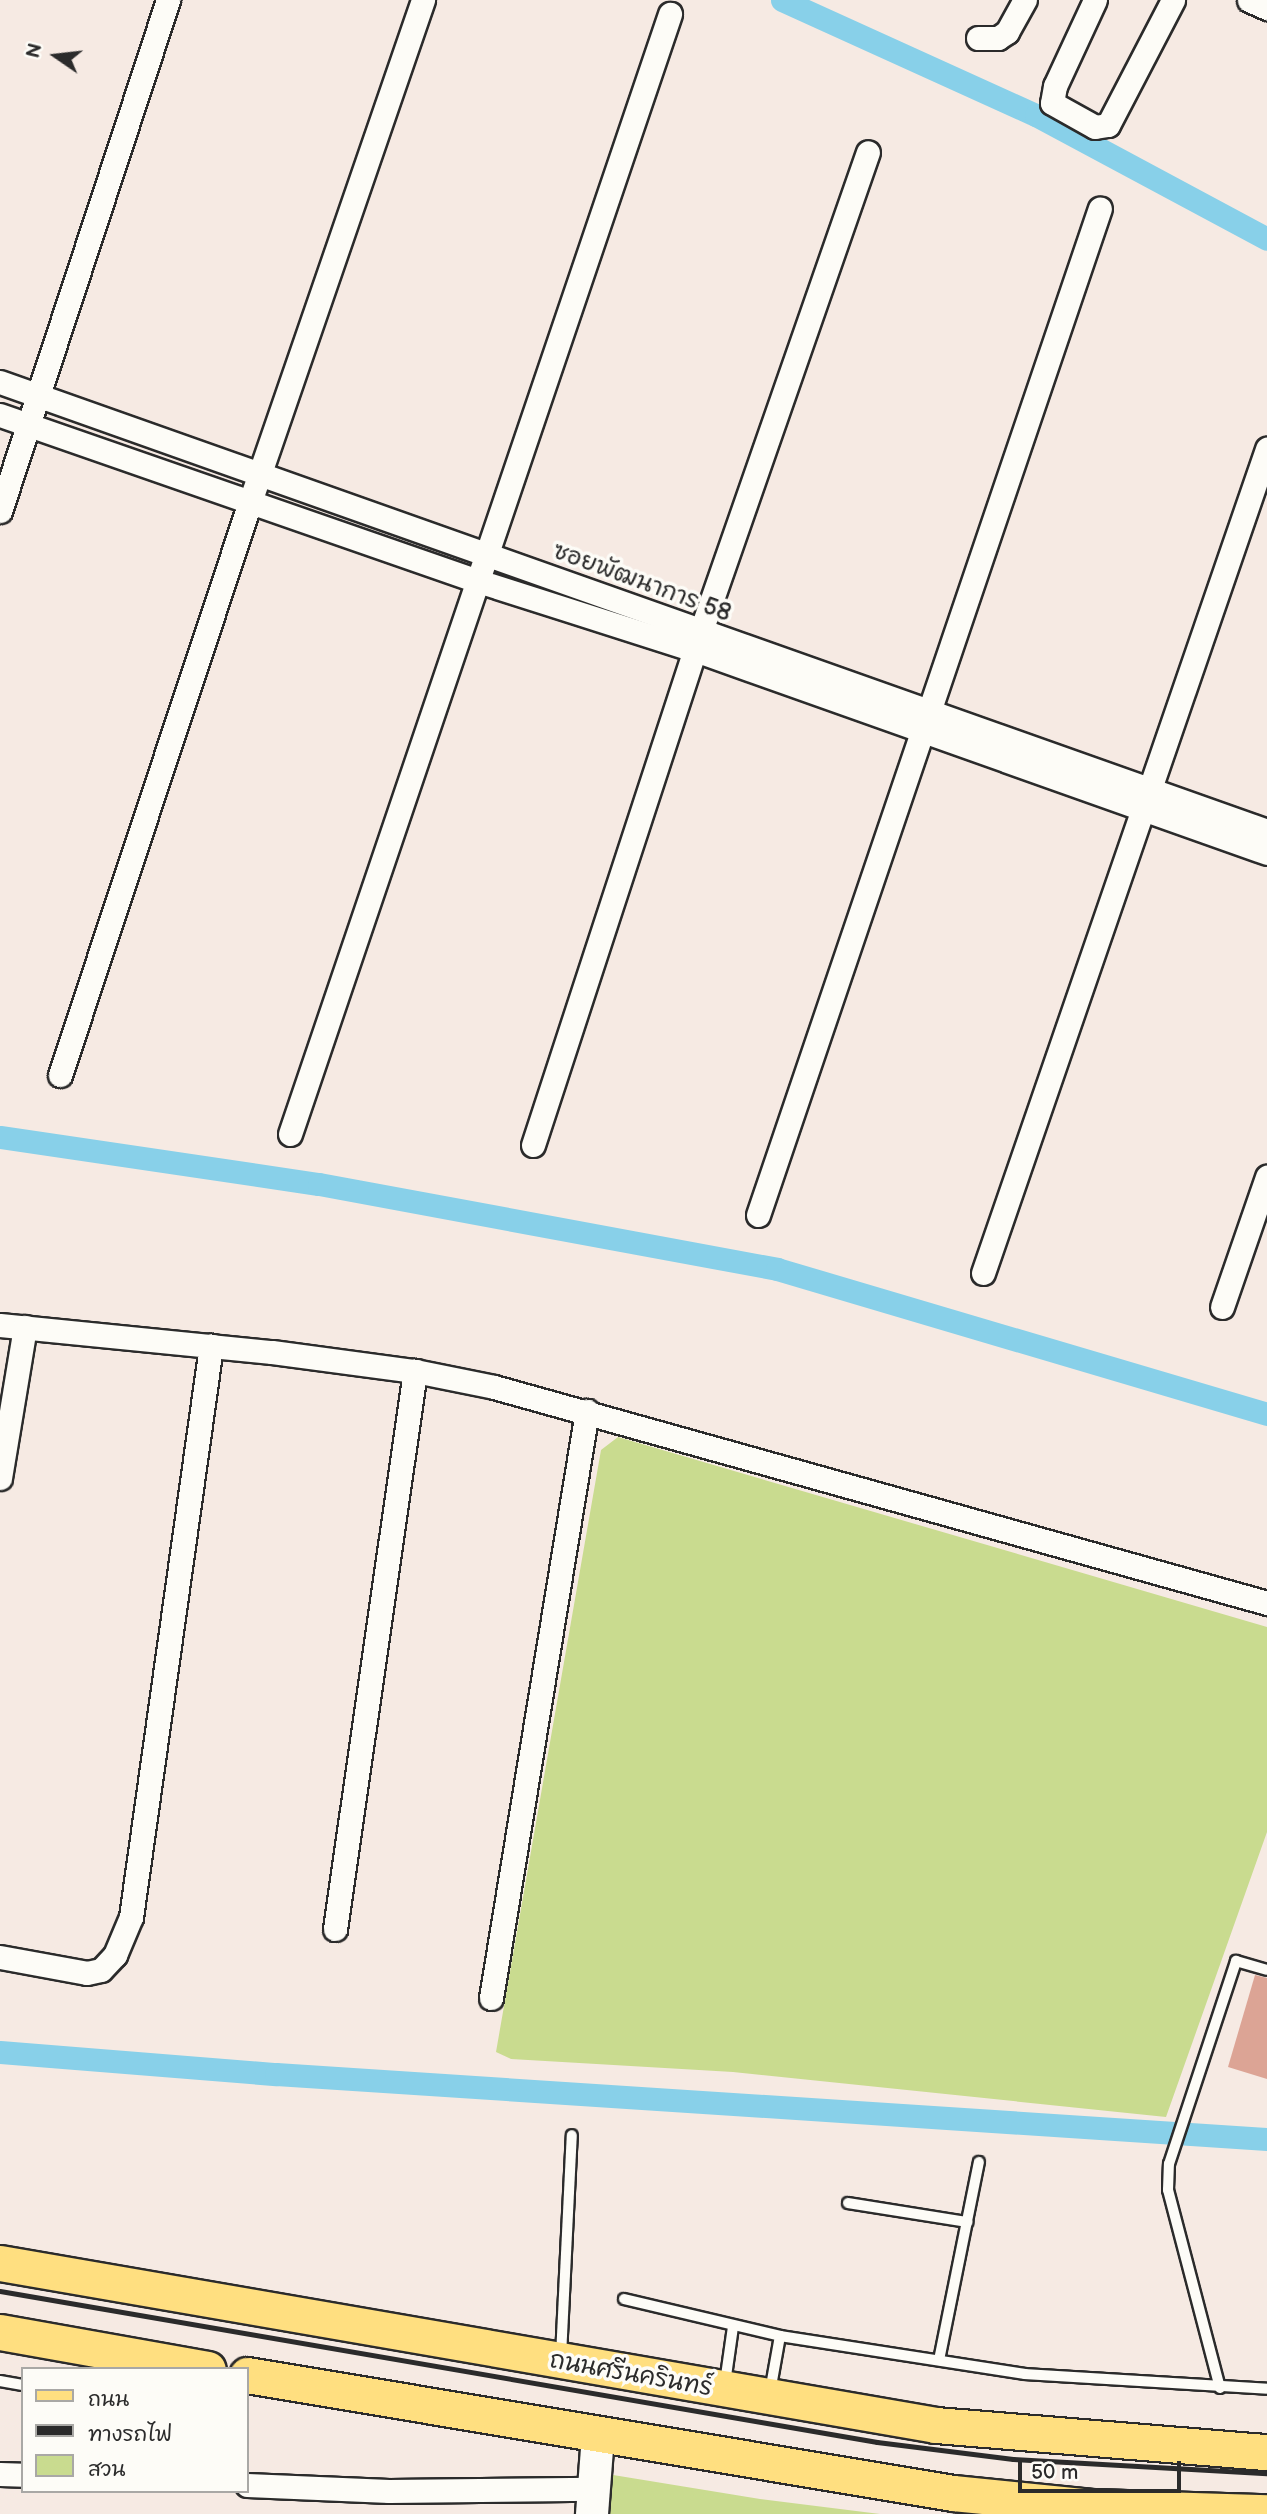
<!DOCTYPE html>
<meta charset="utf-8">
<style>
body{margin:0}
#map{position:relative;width:1267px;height:2514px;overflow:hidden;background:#f6eae3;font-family:"Balsamiq Sans","Playpen Sans Thai",sans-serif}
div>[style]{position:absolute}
.green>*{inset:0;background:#c9db8f}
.canal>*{height:23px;margin:-11.5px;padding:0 11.5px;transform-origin:11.5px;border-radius:11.5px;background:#88d0e9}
.building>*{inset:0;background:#dca495}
.roads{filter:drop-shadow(2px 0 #2b2b2b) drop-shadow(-2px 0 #2b2b2b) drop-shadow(0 2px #2b2b2b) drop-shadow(0 -2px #2b2b2b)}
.lane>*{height:10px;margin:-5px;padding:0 5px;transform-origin:5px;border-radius:5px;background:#fdfcf7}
.street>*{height:23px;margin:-11.5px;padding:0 11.5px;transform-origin:11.5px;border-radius:11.5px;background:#fdfcf7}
.secondary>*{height:32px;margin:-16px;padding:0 16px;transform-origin:16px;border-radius:16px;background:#fdfcf7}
.primary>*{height:35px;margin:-17.5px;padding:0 17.5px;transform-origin:17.5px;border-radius:17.5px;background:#ffdf80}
.rail>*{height:5px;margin:-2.5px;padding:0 2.5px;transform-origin:2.5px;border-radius:2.5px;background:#2b2b2b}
span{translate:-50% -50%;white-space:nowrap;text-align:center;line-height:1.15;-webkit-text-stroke:7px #fdfcf7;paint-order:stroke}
.street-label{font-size:24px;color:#2b2b2b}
.legend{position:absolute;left:21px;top:2367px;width:228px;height:126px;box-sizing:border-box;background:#fdfcf7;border:2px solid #a9a8a5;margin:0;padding:9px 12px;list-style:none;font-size:21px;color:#2b2b2b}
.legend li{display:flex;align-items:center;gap:14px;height:35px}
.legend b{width:35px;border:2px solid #a9a8a5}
.north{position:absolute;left:21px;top:21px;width:70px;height:70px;-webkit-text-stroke:5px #fdfcf7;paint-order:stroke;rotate:284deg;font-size:19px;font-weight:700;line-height:28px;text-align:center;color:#2b2b2b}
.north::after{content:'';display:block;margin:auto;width:24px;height:32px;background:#2b2b2b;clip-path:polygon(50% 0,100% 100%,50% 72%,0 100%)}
.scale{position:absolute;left:1018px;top:2461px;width:163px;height:32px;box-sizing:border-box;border:4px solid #2b2b2b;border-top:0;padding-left:9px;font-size:21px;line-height:24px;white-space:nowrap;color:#2b2b2b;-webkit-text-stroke:5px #fdfcf7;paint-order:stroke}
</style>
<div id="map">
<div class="green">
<div style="clip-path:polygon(618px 1437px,1267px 1627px,1267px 1832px,1166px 2117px,733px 2072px,511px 2059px,496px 2052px,601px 1450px)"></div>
<div style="clip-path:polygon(607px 2474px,760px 2499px,880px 2514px,605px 2514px)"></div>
</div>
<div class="canal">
<div style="left:782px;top:0;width:279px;rotate:24.4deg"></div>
<div style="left:1036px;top:115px;width:262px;rotate:28.2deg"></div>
<div style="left:0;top:1137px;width:322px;rotate:8.4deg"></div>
<div style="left:319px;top:1184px;width:466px;rotate:10.5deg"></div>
<div style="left:777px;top:1269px;width:511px;rotate:16.48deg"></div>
<div style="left:0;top:2052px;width:277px;rotate:4.6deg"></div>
<div style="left:276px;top:2074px;width:993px;rotate:3.75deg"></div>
</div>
<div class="building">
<div style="clip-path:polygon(1255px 1975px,1267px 1978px,1267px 2079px,1228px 2067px)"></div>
</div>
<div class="roads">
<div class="lane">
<div style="left:848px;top:2203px;width:121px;rotate:9.1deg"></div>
<div style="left:624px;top:2299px;width:160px;rotate:13.3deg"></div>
<div style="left:780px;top:2336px;width:248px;rotate:8.8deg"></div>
<div style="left:1025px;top:2374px;width:242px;rotate:3.5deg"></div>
<div style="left:561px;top:2356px;width:221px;rotate:-87.2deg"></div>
<div style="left:939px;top:2360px;width:202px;rotate:-78.6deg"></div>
<div style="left:0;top:2381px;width:23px;rotate:10deg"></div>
<div style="left:725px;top:2383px;width:57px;rotate:-81.9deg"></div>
<div style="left:1220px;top:2388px;width:205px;rotate:-104.7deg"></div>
<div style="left:1168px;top:2190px;width:26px;rotate:-88deg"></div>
<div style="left:1169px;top:2164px;width:214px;rotate:-71.7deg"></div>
<div style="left:1236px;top:1961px;width:32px;rotate:16deg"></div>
<div style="left:770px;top:2392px;width:57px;rotate:-79.9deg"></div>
</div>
<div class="street">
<div style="left:1095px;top:0;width:95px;rotate:114.9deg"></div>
<div style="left:1055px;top:86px;width:17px;rotate:100deg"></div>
<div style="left:1052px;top:103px;width:49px;rotate:29.2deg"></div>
<div style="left:1095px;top:127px;width:13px;rotate:-9deg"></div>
<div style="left:1108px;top:125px;width:141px;rotate:-62.5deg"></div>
<div style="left:1249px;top:0;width:20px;rotate:24deg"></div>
<div style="left:978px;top:38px;width:20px"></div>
<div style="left:998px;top:38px;width:11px;rotate:-34deg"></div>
<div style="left:1007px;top:32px;width:37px;rotate:-61deg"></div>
<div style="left:0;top:382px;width:1344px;rotate:19.51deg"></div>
<div style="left:0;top:415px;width:503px;rotate:19.16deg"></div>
<div style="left:475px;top:580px;width:231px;rotate:17.7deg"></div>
<div style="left:695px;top:650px;width:607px;rotate:19.54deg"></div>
<div style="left:0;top:511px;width:538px;rotate:-71.8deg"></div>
<div style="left:60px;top:1075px;width:607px;rotate:-71.65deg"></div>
<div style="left:251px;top:499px;width:528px;rotate:-70.98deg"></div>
<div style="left:290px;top:1134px;width:1183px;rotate:-71.26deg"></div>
<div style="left:533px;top:1145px;width:541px;rotate:-71.9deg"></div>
<div style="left:701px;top:631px;width:507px;rotate:-70.78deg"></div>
<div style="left:758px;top:1215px;width:1063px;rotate:-71.24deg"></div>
<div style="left:983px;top:1273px;width:872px;rotate:-70.98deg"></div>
<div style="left:1222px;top:1307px;width:138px;rotate:-70.9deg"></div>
<div style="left:0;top:1325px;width:273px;rotate:5.7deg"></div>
<div style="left:272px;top:1352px;width:144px;rotate:7.6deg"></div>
<div style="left:415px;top:1371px;width:81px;rotate:11.4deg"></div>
<div style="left:494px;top:1387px;width:803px;rotate:15.61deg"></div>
<div style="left:0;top:1478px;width:153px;rotate:-80.6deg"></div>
<div style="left:335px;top:1929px;width:564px;rotate:-81.84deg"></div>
<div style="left:0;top:1957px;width:88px;rotate:10.4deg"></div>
<div style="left:87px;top:1973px;width:14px;rotate:-12deg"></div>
<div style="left:101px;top:1970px;width:21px;rotate:-47deg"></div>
<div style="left:115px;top:1955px;width:41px;rotate:-67.2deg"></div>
<div style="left:131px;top:1917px;width:577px;rotate:-82.02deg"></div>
<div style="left:491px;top:1998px;width:595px;rotate:-80.71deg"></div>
<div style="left:0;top:2474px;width:23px;rotate:2deg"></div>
<div style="left:247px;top:2485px;width:142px;rotate:2.4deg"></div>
<div style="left:389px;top:2491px;width:205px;rotate:-0.6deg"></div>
</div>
<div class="secondary">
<div style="left:592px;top:2514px;width:78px;rotate:-85.6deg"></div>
</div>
<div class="primary">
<div style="left:0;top:2263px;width:950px;rotate:9.82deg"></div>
<div style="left:936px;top:2425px;width:332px;rotate:4.7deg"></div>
<div style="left:0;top:2332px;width:211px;rotate:10.1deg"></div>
<div style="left:247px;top:2375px;width:716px;rotate:9.49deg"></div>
<div style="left:953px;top:2493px;width:142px;rotate:5.7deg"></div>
<div style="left:1094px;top:2507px;width:173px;rotate:1.7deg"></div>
</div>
</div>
<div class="rail">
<div style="left:0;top:2291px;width:890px;rotate:9.77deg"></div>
<div style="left:877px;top:2442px;width:137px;rotate:7.1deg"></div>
<div style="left:1013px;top:2459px;width:254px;rotate:3.2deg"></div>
</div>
<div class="street-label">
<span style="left:642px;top:582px;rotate:20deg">ซอยพัฒนาการ 58</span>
<span style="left:631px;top:2374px;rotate:10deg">ถนนศรีนครินทร์</span>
</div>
<ul class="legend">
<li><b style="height:9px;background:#ffdf80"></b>ถนน</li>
<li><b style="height:9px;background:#2b2b2b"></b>ทางรถไฟ</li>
<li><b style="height:19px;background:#c9db8f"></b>สวน</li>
</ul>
<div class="north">N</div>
<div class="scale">50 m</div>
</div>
